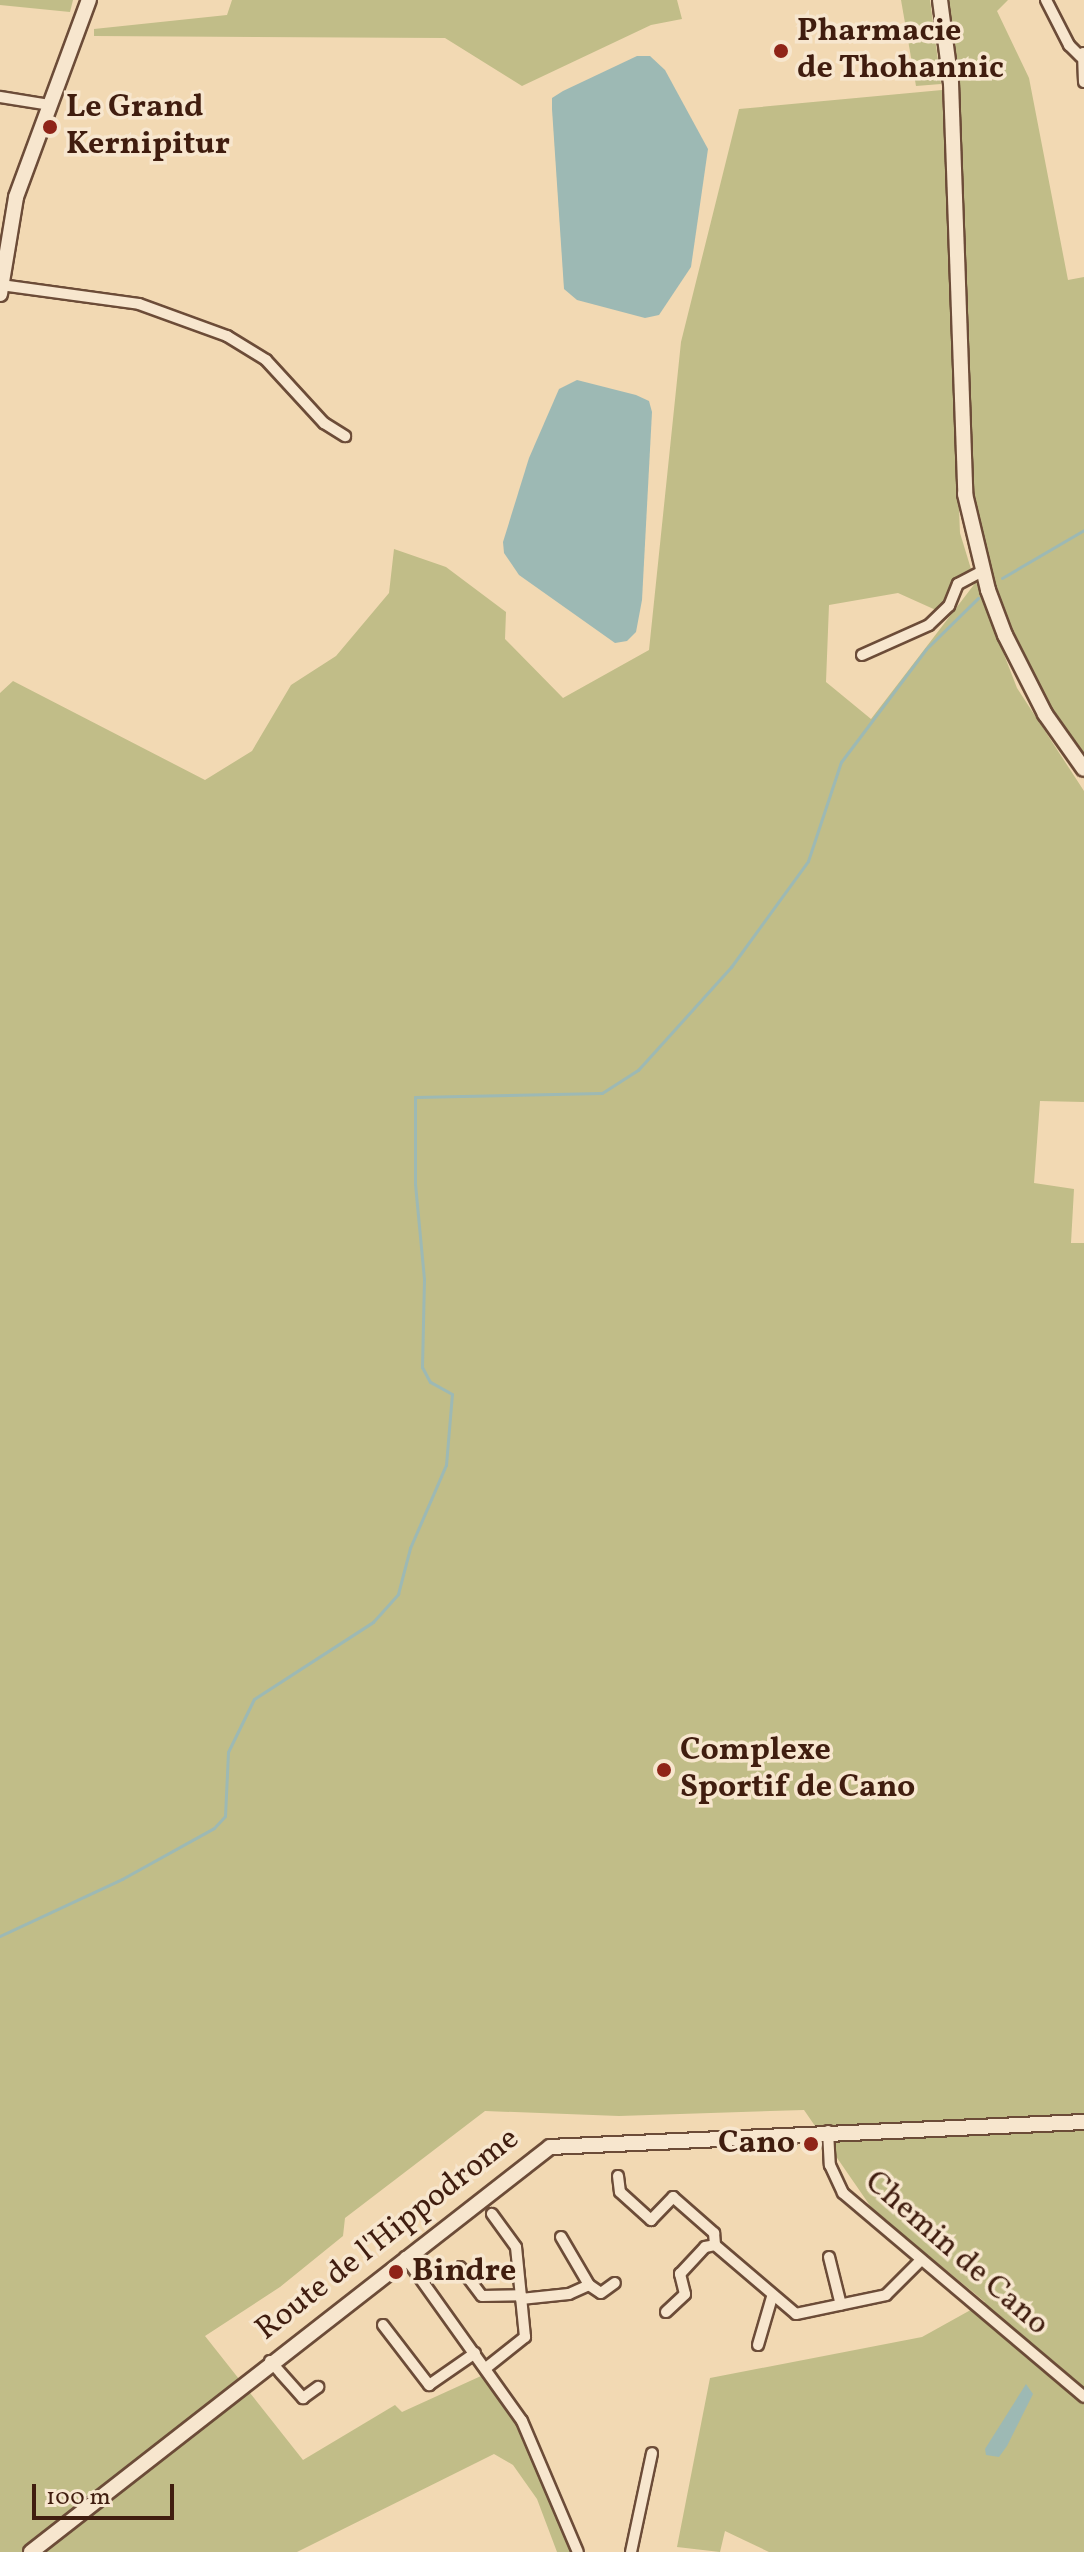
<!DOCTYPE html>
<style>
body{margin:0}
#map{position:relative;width:1084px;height:2552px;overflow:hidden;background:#f2d9b3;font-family:Vollkorn,serif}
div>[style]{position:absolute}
.green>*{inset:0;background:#c1bd88}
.water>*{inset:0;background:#9db9b4}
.stream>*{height:3px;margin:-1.5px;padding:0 1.5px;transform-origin:1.5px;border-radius:1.5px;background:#9db9b4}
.roads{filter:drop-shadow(2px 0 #6c4c38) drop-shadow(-2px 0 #6c4c38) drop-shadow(0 2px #6c4c38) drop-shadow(0 -2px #6c4c38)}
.street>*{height:10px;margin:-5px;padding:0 5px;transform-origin:5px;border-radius:5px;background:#f7e6ce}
.secondary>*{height:14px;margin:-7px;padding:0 7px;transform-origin:7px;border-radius:7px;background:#f7e6ce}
.dots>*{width:22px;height:22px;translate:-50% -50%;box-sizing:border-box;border:4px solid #f7e6ce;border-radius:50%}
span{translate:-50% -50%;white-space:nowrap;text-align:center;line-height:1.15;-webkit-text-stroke:7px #f7e6ce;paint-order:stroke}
.poi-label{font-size:32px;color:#401d0f;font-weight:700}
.left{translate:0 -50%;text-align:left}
.right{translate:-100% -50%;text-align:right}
.street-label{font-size:32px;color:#401d0f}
.scale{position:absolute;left:32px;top:2484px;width:142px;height:36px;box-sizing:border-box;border:4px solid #401d0f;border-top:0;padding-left:10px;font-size:24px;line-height:28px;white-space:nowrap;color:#401d0f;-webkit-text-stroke:6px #f7e6ce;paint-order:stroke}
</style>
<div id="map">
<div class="green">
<div style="clip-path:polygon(0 0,73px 0,70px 12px,0 5px)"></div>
<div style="clip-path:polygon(232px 0,677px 0,682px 19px,651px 25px,522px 86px,445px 38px,94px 36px,94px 29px,227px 15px)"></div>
<div style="clip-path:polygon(901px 0,930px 0,941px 84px,916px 86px)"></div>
<div style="clip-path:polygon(948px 0,1008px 0,997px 11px,1029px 78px,1068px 280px,1084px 277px,1084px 760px,1047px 709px,1011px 635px,978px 527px,967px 449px,959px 97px)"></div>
<div style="clip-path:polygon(942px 90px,960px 533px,971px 569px,956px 580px,938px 611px,898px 593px,829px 605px,826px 682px,871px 719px,976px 582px,1017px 688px,1084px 791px,1084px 1102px,1040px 1101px,1034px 1183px,1074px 1189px,1071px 1243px,1084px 1243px,1084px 2552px,769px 2552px,725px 2531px,720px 2552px,677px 2547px,710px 2378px,922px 2337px,985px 2302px,873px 2210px,804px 2110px,619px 2116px,485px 2111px,345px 2218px,343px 2236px,280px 2287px,205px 2336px,303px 2460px,395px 2405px,402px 2412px,481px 2376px,512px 2414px,571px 2552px,557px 2552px,537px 2499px,513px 2465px,494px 2454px,297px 2552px,0 2552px,0 693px,13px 681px,205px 780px,252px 751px,291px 685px,336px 656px,389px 593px,394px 549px,446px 567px,506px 612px,505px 639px,563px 698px,649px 650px,681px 342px,739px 109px)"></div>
</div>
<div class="water">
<div style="clip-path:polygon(637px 56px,650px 56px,665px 70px,708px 149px,691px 267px,659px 315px,645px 318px,577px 300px,564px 289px,552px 109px,552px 98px,563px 91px)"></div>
<div style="clip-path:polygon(577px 380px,636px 395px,649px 401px,652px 412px,642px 600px,636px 632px,627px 641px,615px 643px,519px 575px,504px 553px,503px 542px,529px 458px,559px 389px)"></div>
<div style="clip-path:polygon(1026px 2384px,1033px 2394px,1007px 2446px,999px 2457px,986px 2455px,985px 2449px)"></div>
</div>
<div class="stream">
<div style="left:1002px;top:578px;width:95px;rotate:-30.3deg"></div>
<div style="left:0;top:1936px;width:135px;rotate:-25deg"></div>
<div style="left:122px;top:1879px;width:105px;rotate:-29deg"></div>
<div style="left:214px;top:1828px;width:16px;rotate:-47deg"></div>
<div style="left:225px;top:1816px;width:64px;rotate:-87.3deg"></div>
<div style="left:228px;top:1752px;width:59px;rotate:-63.9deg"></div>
<div style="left:254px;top:1699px;width:142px;rotate:-32.9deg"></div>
<div style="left:373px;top:1622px;width:38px;rotate:-48deg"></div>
<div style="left:398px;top:1594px;width:48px;rotate:-75.4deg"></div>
<div style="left:410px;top:1548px;width:90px;rotate:-66.6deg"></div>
<div style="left:446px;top:1465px;width:71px;rotate:-85.2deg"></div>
<div style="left:452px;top:1394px;width:25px;rotate:-151deg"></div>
<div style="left:430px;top:1382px;width:17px;rotate:-118deg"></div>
<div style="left:422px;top:1367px;width:88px;rotate:-88.7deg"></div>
<div style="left:424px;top:1279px;width:95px;rotate:-95.4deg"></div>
<div style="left:415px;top:1184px;width:87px;rotate:-90deg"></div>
<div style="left:415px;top:1097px;width:187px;rotate:-1.2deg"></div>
<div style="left:602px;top:1093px;width:43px;rotate:-32.6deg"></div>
<div style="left:638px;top:1070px;width:139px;rotate:-47.9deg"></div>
<div style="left:731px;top:967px;width:131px;rotate:-54deg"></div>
<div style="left:808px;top:861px;width:104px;rotate:-71.6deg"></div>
<div style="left:841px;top:762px;width:141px;rotate:-53deg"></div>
<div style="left:926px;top:649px;width:73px;rotate:-44.4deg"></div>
</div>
<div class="roads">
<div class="street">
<div style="left:1046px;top:0;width:51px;rotate:62.9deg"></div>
<div style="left:1069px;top:45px;width:17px;rotate:45deg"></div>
<div style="left:1083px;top:53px;width:29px;rotate:88deg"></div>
<div style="left:0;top:97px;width:51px;rotate:9.1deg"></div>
<div style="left:1px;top:285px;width:139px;rotate:7.8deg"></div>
<div style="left:139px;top:304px;width:94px;rotate:20deg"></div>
<div style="left:227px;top:336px;width:46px;rotate:31.6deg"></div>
<div style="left:266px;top:360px;width:86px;rotate:47.4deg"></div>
<div style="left:324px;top:423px;width:25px;rotate:32deg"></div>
<div style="left:862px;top:655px;width:73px;rotate:-24.1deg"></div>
<div style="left:929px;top:625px;width:28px;rotate:-44deg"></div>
<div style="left:949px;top:606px;width:24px;rotate:-68deg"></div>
<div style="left:958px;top:584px;width:27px;rotate:-28deg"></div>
<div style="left:828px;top:2131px;width:34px;rotate:87deg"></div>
<div style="left:830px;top:2165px;width:31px;rotate:65deg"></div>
<div style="left:843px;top:2193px;width:316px;rotate:40.2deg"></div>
<div style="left:618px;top:2176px;width:16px;rotate:83deg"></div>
<div style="left:620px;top:2192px;width:42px;rotate:42.1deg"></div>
<div style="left:651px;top:2220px;width:32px;rotate:-46deg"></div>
<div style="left:673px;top:2197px;width:55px;rotate:41.3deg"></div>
<div style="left:714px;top:2233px;width:12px;rotate:85deg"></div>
<div style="left:715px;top:2245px;width:106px;rotate:40.4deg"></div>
<div style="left:796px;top:2314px;width:92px;rotate:-11.9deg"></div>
<div style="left:886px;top:2295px;width:49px;rotate:-45deg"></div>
<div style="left:561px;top:2237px;width:56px;rotate:59.7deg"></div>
<div style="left:405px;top:2257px;width:201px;rotate:54.5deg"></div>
<div style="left:522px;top:2421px;width:142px;rotate:66.9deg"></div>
<div style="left:829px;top:2257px;width:49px;rotate:76deg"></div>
<div style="left:460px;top:2267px;width:36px;rotate:53deg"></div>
<div style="left:482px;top:2296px;width:39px;rotate:-1deg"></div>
<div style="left:521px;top:2299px;width:48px;rotate:-5.9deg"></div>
<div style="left:569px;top:2294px;width:22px;rotate:-24deg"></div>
<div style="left:589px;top:2285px;width:14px;rotate:34deg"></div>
<div style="left:601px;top:2293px;width:17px;rotate:-36deg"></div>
<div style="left:666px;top:2312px;width:26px;rotate:-43deg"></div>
<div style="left:685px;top:2294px;width:21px;rotate:-104deg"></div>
<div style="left:680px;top:2274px;width:37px;rotate:-47deg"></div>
<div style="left:705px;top:2247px;width:10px;rotate:-11deg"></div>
<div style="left:383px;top:2325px;width:76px;rotate:52.5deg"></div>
<div style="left:429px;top:2385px;width:56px;rotate:-34.8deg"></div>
<div style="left:758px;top:2345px;width:50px;rotate:-73.7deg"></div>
<div style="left:270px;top:2361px;width:50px;rotate:48.3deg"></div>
<div style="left:303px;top:2398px;width:19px;rotate:-36deg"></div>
<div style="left:486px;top:2368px;width:50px;rotate:-38.5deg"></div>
<div style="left:525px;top:2337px;width:90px;rotate:-95.7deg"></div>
<div style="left:516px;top:2247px;width:41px;rotate:-126deg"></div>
<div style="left:631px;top:2552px;width:101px;rotate:-78deg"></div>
</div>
<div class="secondary">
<div style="left:940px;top:0;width:84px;rotate:82.5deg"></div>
<div style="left:951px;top:83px;width:411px;rotate:88deg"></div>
<div style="left:965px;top:494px;width:99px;rotate:76.5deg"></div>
<div style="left:988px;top:590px;width:48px;rotate:69.3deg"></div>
<div style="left:1005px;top:635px;width:89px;rotate:63.1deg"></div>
<div style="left:1045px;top:714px;width:67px;rotate:54.7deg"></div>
<div style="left:0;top:294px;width:98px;rotate:-80.6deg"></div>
<div style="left:16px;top:197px;width:210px;rotate:-69.7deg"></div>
<div style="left:31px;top:2552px;width:658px;rotate:-37.97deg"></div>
<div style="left:550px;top:2147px;width:535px;rotate:-2.68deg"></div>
</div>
</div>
<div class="dots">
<div style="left:781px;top:51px;background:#8f2418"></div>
<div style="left:50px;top:127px;background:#8f2418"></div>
<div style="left:664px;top:1770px;background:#8f2418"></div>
<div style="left:811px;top:2144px;background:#8f2418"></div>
<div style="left:396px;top:2272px;background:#8f2418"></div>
</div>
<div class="poi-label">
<span class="left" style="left:797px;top:51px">Pharmacie<br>de Thohannic</span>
<span class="left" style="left:66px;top:127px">Le Grand<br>Kernipitur</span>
<span class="left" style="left:680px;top:1770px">Complexe<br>Sportif de Cano</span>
<span class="right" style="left:795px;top:2144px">Cano</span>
<span class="left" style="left:412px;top:2272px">Bindre</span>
</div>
<div class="street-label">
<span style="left:388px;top:2235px;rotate:-38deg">Route de l'Hippodrome</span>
<span style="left:956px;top:2254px;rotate:41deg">Chemin de Cano</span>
</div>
<div class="scale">100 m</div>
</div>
